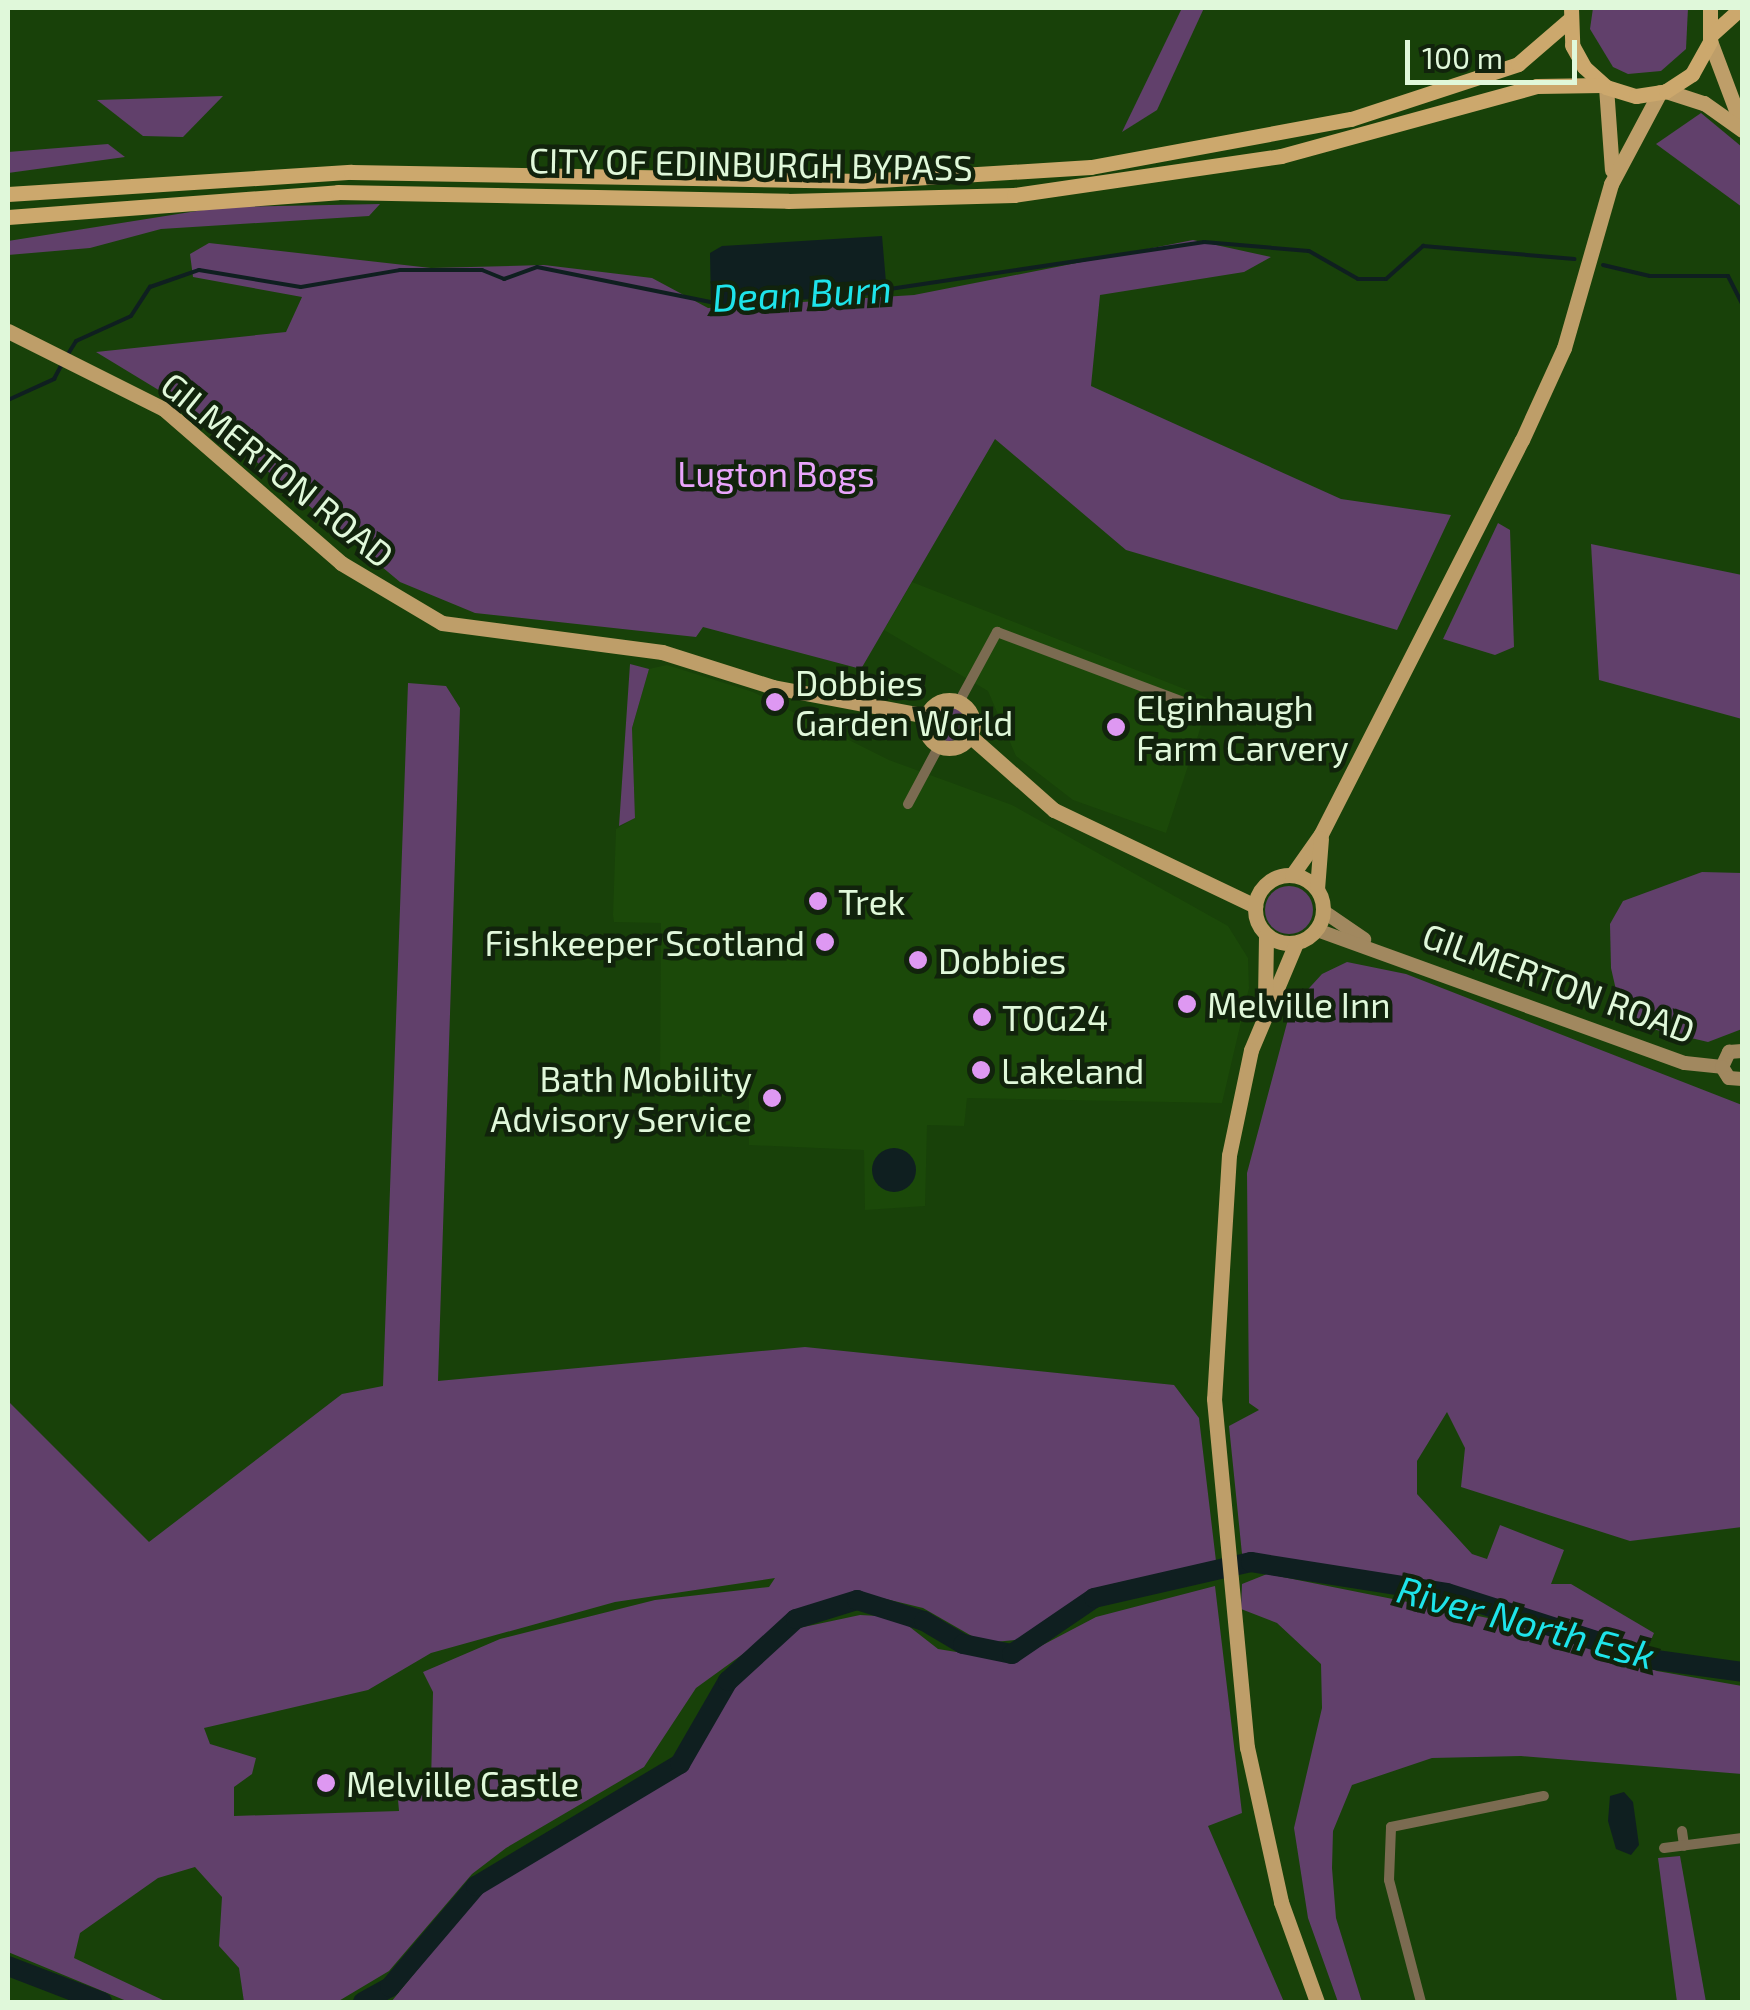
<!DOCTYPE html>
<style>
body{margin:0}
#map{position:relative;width:1750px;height:2010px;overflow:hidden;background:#184109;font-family:"Exo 2",sans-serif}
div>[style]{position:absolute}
.built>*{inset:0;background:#1b4909}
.green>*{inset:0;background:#61406b}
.round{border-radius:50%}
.water>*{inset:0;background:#0f1f20}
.stream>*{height:4px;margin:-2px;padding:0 2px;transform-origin:2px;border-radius:2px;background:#0f1f20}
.river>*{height:20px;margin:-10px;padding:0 10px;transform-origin:10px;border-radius:10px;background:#0f1f20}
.minor>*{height:10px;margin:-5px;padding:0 5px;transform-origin:5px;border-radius:5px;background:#7b6b51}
.secondary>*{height:14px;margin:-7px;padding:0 7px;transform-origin:7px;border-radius:7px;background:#a1885f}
.primary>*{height:15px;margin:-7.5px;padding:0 7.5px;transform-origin:7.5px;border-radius:7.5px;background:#be9e69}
.primary>.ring{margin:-7.5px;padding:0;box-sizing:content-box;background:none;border:15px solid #be9e69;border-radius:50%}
.trunk>*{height:15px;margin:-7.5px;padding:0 7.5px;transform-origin:7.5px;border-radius:7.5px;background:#cca86d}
.dots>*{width:28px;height:28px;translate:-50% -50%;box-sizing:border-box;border:5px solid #11230c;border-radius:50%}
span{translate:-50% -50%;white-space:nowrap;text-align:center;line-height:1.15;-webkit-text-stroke:9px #11230c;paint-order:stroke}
.street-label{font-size:35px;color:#e0f8da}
.park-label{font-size:35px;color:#e9a5fc}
.poi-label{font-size:35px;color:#e0f8da}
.left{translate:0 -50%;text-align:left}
.right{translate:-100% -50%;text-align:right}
.water-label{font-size:38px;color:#1ee4ea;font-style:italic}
.frame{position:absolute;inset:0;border:10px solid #e0f8da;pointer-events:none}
.scale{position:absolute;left:1405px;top:40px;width:172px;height:45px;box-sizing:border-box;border:5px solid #e0f8da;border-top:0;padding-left:12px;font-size:30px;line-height:35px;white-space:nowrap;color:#e0f8da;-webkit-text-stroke:8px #11230c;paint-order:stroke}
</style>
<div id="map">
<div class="built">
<div style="clip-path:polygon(912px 582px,1210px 699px,1166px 833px,1073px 800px,1016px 756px,988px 691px,884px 630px)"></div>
<div style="clip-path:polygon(667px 665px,753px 692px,889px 760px,1012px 805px,1228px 926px,1248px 958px,1249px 988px,1222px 1103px,967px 1098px,964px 1126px,927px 1125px,925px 1206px,865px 1210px,864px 1150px,749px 1145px,749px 1098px,710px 1096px,711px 1085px,660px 1082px,661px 923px,614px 922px,613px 915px,616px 829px,635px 818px,632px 728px,649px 669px)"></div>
</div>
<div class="green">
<div style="clip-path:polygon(1182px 8px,1204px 8px,1157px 110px,1122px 132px)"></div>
<div style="clip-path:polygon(1593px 8px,1688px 8px,1686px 49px,1661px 71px,1628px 74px,1613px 67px,1590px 29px)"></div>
<div style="clip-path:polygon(223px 96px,183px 137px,143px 136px,97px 100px)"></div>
<div style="clip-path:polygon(1701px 113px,1742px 147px,1742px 207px,1656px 144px)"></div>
<div style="clip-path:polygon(108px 144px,125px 157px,8px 173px,8px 152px)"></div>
<div style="clip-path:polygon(380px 204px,369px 216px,161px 229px,90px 248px,8px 255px,8px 241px,222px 207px)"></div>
<div style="clip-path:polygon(1193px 240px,1271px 257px,1244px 272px,1100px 295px,1091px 386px,1341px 499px,1451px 515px,1397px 630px,1126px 550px,995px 439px,861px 669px,703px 627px,696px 637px,475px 613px,400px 582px,203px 417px,96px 352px,286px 332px,302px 297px,193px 277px,190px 254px,209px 243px,431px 268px,544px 265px,652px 278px,708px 308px,914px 295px)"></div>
<div style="clip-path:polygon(1498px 523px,1510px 530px,1514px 647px,1495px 655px,1443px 639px)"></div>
<div style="clip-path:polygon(1591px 544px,1742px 575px,1742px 719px,1599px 680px)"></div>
<div style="clip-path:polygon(630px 664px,649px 669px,632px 728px,635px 818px,619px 826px)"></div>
<div style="clip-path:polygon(evenodd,408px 683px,446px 686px,460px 708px,438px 1381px,805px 1347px,1174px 1385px,1199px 1418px,1216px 1561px,1113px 1584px,1027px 1639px,984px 1643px,923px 1608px,886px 1599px,856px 1595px,809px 1606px,696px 1688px,644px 1767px,506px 1848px,472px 1874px,389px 1971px,337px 2002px,244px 2002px,239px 1968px,219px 1946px,222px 1897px,195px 1867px,158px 1878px,80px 1933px,74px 1958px,167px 2002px,129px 2002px,8px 1952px,8px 1401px,149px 1542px,342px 1394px,383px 1386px,408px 683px,775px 1578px,769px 1587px,655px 1600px,500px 1639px,423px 1672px,433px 1692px,431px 1785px,396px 1777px,399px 1811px,234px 1816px,234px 1787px,252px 1774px,256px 1758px,210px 1744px,204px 1728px,368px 1690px,431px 1653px,615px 1602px,775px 1578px)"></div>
<div class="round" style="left:932px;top:707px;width:34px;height:34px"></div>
<div style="clip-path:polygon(1702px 872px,1742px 873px,1742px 1029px,1708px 1042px,1631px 1024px,1621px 1012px,1611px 968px,1610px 924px,1623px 901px)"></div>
<div class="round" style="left:1265px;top:886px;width:48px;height:48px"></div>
<div style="clip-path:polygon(1347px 962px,1406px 974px,1742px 1105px,1742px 1527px,1630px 1541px,1461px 1487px,1465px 1448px,1447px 1412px,1417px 1461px,1417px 1494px,1472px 1554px,1487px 1559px,1500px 1525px,1564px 1550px,1551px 1584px,1571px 1584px,1654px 1633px,1648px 1647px,1453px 1587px,1242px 1554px,1229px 1426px,1259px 1410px,1249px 1403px,1247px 1173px,1291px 1008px,1322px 974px)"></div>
<div style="clip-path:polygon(1267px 1574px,1513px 1623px,1657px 1671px,1742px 1686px,1742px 1774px,1521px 1756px,1432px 1758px,1352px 1785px,1333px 1831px,1332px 1868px,1336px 1918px,1362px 2002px,1338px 2002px,1308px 1918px,1294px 1828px,1322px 1708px,1321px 1664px,1277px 1623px,1241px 1609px,1242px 1584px)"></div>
<div style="clip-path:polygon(1215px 1586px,1242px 1813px,1208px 1826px,1284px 2002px,391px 2002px,484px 1888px,685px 1767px,733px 1684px,799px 1628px,860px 1615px,897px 1617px,938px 1649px,1012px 1661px,1096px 1617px)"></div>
<div style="clip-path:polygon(1680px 1856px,1706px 2002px,1677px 2002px,1658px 1858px)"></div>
</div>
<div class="water">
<div style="clip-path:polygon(882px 236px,887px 294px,711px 306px,710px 253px,722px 246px)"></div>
<div class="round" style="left:872px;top:1148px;width:44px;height:44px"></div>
<div style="clip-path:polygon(1624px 1792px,1633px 1802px,1639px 1845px,1631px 1855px,1616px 1849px,1608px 1821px,1610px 1796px)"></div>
</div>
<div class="stream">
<div style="left:1603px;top:265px;width:48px;rotate:13.2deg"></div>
<div style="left:1650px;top:276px;width:78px"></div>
<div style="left:1728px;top:276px;width:30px;rotate:63deg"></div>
<div style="left:883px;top:290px;width:325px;rotate:-8.5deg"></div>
<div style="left:1204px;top:242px;width:105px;rotate:4.9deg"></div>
<div style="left:1309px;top:251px;width:56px;rotate:29.7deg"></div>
<div style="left:1358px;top:279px;width:28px"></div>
<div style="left:1386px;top:279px;width:50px;rotate:-41.7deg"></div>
<div style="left:1423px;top:246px;width:152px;rotate:4.9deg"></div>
<div style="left:68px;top:354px;width:15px;rotate:-58deg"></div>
<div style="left:76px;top:341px;width:60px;rotate:-24.4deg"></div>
<div style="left:131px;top:316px;width:35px;rotate:-57deg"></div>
<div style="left:150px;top:287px;width:52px;rotate:-19.1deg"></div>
<div style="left:199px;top:270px;width:103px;rotate:9.5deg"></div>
<div style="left:301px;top:287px;width:100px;rotate:-9.7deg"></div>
<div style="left:400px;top:270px;width:82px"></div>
<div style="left:482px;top:270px;width:24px;rotate:22deg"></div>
<div style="left:504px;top:279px;width:35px;rotate:-20deg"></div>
<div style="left:537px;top:267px;width:182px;rotate:11.4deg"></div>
<div style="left:8px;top:400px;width:51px;rotate:-24.5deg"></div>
<div style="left:54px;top:379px;width:19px;rotate:-62deg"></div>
</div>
<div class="river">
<div style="left:8px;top:1966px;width:101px;rotate:21deg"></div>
<div style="left:363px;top:2002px;width:31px;rotate:-29deg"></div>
<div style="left:390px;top:1987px;width:133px;rotate:-49.6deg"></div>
<div style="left:476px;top:1886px;width:238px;rotate:-30.9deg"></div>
<div style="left:680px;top:1764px;width:96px;rotate:-60deg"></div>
<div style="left:728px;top:1681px;width:92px;rotate:-42.4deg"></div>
<div style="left:796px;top:1619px;width:64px;rotate:-17.3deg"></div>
<div style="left:857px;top:1600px;width:70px;rotate:17.4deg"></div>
<div style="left:924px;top:1621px;width:45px;rotate:30.5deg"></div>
<div style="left:963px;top:1644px;width:50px;rotate:11.5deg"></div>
<div style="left:1012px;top:1654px;width:99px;rotate:-34.3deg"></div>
<div style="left:1094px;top:1598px;width:161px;rotate:-12.9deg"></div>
<div style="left:1251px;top:1562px;width:198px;rotate:9deg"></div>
<div style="left:1447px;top:1593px;width:219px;rotate:17.8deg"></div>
<div style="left:1656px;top:1660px;width:87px;rotate:7.9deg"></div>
</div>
<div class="minor">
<div style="left:959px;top:702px;width:80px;rotate:-61.5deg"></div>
<div style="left:997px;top:632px;width:199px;rotate:20.6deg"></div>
<div style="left:908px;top:804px;width:66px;rotate:-61.9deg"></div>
<div style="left:1682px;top:1831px;width:15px;rotate:82deg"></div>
<div style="left:1664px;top:1848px;width:79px;rotate:-7.3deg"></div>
<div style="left:1421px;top:2002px;width:126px;rotate:-104.7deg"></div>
<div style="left:1389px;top:1880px;width:53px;rotate:-87.8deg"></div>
<div style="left:1391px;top:1827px;width:156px;rotate:-11.5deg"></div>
</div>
<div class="secondary">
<div style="left:1323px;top:911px;width:50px;rotate:34.3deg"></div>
<div style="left:1317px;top:930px;width:391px;rotate:19.9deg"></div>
<div style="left:1685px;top:1063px;width:37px;rotate:6deg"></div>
<div style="left:1722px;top:1067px;width:17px;rotate:-65deg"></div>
<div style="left:1729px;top:1052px;width:13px;rotate:-4deg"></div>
<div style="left:1722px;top:1067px;width:13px;rotate:58deg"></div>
<div style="left:1729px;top:1078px;width:13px;rotate:4deg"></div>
</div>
<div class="primary">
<div style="left:1710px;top:41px;width:91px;rotate:69.4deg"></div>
<div style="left:1606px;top:87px;width:83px;rotate:85.9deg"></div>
<div style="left:1666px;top:91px;width:40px;rotate:18deg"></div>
<div style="left:1704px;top:103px;width:47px;rotate:35.4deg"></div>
<div style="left:8px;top:331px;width:174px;rotate:26.6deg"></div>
<div style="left:164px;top:409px;width:235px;rotate:41deg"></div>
<div style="left:341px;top:563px;width:117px;rotate:30.7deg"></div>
<div style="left:442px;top:623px;width:222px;rotate:7.5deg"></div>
<div style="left:662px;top:652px;width:116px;rotate:17.5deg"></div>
<div style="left:773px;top:687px;width:156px;rotate:10.7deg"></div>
<div class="ring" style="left:925px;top:700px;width:33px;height:33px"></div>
<div style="left:970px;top:736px;width:112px;rotate:41.4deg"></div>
<div style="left:1054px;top:810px;width:223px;rotate:25.5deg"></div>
<div class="ring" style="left:1255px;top:875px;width:53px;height:53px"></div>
<div style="left:1292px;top:875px;width:50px;rotate:-54.7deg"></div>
<div style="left:1321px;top:834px;width:442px;rotate:-63deg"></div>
<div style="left:1522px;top:440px;width:101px;rotate:-65.5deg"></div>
<div style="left:1564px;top:348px;width:171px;rotate:-74deg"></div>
<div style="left:1611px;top:184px;width:104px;rotate:-62deg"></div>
<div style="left:1317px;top:889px;width:51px;rotate:-85.5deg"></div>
<div style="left:1296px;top:943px;width:116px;rotate:112.8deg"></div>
<div style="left:1251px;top:1050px;width:107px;rotate:101.8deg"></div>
<div style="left:1229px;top:1155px;width:244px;rotate:93.5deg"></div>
<div style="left:1214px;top:1399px;width:350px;rotate:84.6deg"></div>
<div style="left:1247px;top:1747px;width:159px;rotate:77.6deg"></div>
<div style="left:1281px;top:1902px;width:106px;rotate:70.2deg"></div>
<div style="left:1265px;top:1000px;width:65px;rotate:-89.1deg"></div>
</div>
<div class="trunk">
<div style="left:1571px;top:8px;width:37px;rotate:88deg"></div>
<div style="left:1572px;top:45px;width:25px;rotate:61deg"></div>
<div style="left:1584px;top:67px;width:30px;rotate:42deg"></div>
<div style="left:1606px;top:87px;width:31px;rotate:17deg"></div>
<div style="left:1636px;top:96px;width:30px;rotate:-9deg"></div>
<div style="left:1666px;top:91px;width:31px;rotate:-33deg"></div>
<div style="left:1692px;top:74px;width:38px;rotate:-61deg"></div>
<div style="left:1710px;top:41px;width:33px;rotate:-90deg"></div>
<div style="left:1711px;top:35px;width:40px;rotate:-42deg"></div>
<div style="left:8px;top:194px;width:344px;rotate:-3.7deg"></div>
<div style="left:351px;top:172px;width:512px;rotate:1.01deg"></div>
<div style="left:863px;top:181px;width:228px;rotate:-3.5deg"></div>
<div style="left:1091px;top:167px;width:264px;rotate:-10.5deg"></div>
<div style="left:1351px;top:119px;width:176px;rotate:-18.2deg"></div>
<div style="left:1518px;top:64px;width:67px;rotate:-40.8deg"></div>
<div style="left:8px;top:217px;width:331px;rotate:-4.3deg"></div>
<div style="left:338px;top:192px;width:450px;rotate:1.1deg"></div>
<div style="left:788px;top:201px;width:226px;rotate:-1.5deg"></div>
<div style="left:1014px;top:195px;width:270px;rotate:-8.3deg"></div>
<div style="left:1281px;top:156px;width:265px;rotate:-15.3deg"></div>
<div style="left:1537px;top:86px;width:65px;rotate:-0.9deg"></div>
</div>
<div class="dots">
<div style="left:775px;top:702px;background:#de98f2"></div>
<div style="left:1116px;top:727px;background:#de98f2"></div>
<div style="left:818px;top:901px;background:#de98f2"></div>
<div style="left:825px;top:942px;background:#de98f2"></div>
<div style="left:918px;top:960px;background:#de98f2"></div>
<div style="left:1187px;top:1004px;background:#de98f2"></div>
<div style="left:982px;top:1017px;background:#de98f2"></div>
<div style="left:981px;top:1070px;background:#de98f2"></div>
<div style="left:772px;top:1098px;background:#de98f2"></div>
<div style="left:326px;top:1783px;background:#de98f2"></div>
</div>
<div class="street-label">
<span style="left:751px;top:163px;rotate:1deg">CITY OF EDINBURGH BYPASS</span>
<span style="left:278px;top:469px;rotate:39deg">GILMERTON ROAD</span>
<span style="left:1559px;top:982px;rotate:20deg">GILMERTON ROAD</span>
</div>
<div class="park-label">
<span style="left:776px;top:473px">Lugton Bogs</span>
</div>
<div class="poi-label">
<span class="left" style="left:795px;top:702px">Dobbies<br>Garden World</span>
<span class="left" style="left:1136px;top:727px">Elginhaugh<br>Farm Carvery</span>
<span class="left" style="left:838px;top:901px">Trek</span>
<span class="right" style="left:805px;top:942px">Fishkeeper Scotland</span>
<span class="left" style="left:938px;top:960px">Dobbies</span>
<span class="left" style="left:1207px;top:1004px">Melville Inn</span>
<span class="left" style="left:1002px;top:1017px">TOG24</span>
<span class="left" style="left:1001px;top:1070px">Lakeland</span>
<span class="right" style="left:752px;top:1098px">Bath Mobility<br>Advisory Service</span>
<span class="left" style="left:346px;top:1783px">Melville Castle</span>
</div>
<div class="water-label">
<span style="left:802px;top:293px;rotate:-3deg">Dean Burn</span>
<span style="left:1526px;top:1622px;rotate:15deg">River North Esk</span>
</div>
<div class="frame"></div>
<div class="scale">100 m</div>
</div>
